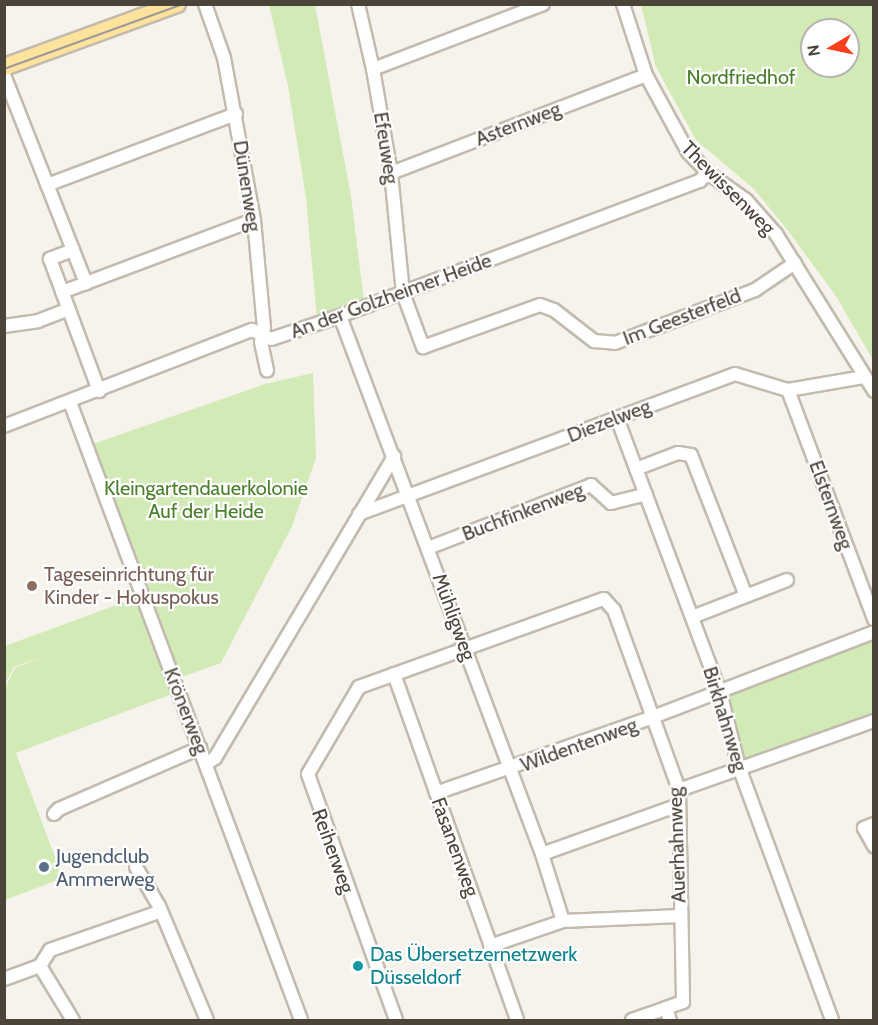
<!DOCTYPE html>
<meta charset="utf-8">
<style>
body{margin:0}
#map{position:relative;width:878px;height:1025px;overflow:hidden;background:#f6f3ec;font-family:Cabin,sans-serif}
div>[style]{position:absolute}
.green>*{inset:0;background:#d2eab5}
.roads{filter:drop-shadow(2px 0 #c2bbae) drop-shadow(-2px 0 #c2bbae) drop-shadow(0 2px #c2bbae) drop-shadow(0 -2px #c2bbae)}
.minor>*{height:12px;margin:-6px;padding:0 6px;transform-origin:6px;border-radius:6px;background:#fff}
.major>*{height:16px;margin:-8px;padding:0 8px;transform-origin:8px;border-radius:8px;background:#ffe39c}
.tram>*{height:1.5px;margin:-0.75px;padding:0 0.75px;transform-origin:0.75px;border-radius:0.75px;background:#9a9a9a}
.dots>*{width:16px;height:16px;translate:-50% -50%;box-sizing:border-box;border:3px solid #fff;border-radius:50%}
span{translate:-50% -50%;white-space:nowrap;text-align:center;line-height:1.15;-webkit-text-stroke:4.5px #fff;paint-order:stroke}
.park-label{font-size:20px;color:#4a7f2a}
.street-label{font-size:20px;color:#4b4439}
.education-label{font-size:20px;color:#785e54}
.left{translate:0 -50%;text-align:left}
.service-label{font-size:20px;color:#4e5e75}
.culture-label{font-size:20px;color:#0d838f}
.frame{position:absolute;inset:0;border:6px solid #4b4439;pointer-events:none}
.north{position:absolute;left:800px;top:18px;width:60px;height:60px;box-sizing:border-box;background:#fff;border:2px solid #b7b4b0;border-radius:50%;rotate:261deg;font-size:16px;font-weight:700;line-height:24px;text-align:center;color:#4b4439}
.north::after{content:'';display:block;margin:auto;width:21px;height:27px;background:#fc3f1d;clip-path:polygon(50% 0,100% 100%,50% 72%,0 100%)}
</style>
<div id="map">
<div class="green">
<div style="clip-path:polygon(269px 5px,315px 5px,351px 196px,364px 302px,317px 319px,306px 198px,288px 86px)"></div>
<div style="clip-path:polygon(evenodd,641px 5px,873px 5px,873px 360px,836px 296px,786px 228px,754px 189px,696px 140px,656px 67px,641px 5px,812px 30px,848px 30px,848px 66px,812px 66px,812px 30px)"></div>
<div style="clip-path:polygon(313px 373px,316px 458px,292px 526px,221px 663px,179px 678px,90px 445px,265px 384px)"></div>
<div style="clip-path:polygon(138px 597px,172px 694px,16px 753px,63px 878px,5px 900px,5px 688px,15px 668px,47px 655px,14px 667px,5px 684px,5px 646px)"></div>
<div style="clip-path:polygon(873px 638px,873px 714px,745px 759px,727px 693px)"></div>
</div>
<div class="roads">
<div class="minor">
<div style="left:205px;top:4px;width:57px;rotate:70.6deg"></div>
<div style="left:224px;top:58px;width:165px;rotate:79.5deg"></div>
<div style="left:254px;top:220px;width:107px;rotate:84.7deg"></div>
<div style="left:264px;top:327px;width:15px;rotate:101deg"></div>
<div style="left:261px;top:342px;width:29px;rotate:78deg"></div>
<div style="left:358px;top:4px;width:67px;rotate:77deg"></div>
<div style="left:373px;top:69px;width:106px;rotate:80.2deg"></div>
<div style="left:391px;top:173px;width:121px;rotate:84.3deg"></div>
<div style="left:403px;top:293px;width:58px;rotate:69.7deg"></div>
<div style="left:423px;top:347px;width:124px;rotate:-19.7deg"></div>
<div style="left:540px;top:305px;width:15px;rotate:20deg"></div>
<div style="left:554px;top:310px;width:51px;rotate:37.8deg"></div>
<div style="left:594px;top:341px;width:21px;rotate:5deg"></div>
<div style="left:615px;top:343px;width:150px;rotate:-20.7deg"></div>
<div style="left:755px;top:290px;width:48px;rotate:-34deg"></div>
<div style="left:623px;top:4px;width:75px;rotate:72.1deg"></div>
<div style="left:646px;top:75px;width:88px;rotate:61.4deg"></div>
<div style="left:688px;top:152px;width:28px;rotate:46deg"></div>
<div style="left:707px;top:172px;width:48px;rotate:35.7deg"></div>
<div style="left:746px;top:200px;width:45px;rotate:48.6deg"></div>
<div style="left:776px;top:234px;width:185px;rotate:58deg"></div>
<div style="left:373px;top:69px;width:182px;rotate:-20.9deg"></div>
<div style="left:4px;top:75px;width:224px;rotate:68.5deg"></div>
<div style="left:391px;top:173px;width:273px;rotate:-21deg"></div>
<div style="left:47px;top:185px;width:202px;rotate:-20.6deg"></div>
<div style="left:73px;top:250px;width:25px;rotate:159deg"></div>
<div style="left:50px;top:259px;width:141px;rotate:69.6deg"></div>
<div style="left:62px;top:292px;width:205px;rotate:-20.6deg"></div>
<div style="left:340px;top:316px;width:575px;rotate:69.42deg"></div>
<div style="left:542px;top:854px;width:70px;rotate:72.6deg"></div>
<div style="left:4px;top:326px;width:34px;rotate:-8deg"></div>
<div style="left:38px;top:321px;width:33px;rotate:-21deg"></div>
<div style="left:788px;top:390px;width:245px;rotate:69.4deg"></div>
<div style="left:70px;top:402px;width:660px;rotate:69.5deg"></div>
<div style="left:617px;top:418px;width:293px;rotate:69.4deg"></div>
<div style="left:720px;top:692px;width:77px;rotate:75.8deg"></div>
<div style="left:739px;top:767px;width:270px;rotate:69.8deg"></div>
<div style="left:4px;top:426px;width:266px;rotate:-21.2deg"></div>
<div style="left:252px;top:330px;width:21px;rotate:25deg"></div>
<div style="left:271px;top:339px;width:73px;rotate:-18.4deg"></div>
<div style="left:340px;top:316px;width:384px;rotate:-20.6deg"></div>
<div style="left:700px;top:181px;width:11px;rotate:-52deg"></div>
<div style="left:636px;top:469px;width:45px;rotate:-20.9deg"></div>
<div style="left:678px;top:453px;width:13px;rotate:9deg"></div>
<div style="left:691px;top:455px;width:151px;rotate:68.7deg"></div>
<div style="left:746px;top:596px;width:58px;rotate:158.7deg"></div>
<div style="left:359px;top:514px;width:401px;rotate:-20.4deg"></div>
<div style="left:735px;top:374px;width:55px;rotate:16.8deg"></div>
<div style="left:788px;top:390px;width:77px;rotate:-9.7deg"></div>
<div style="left:428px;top:548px;width:175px;rotate:-21.1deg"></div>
<div style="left:591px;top:485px;width:27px;rotate:42deg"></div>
<div style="left:611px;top:503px;width:36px;rotate:-14deg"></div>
<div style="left:746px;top:596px;width:44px;rotate:-21.3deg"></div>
<div style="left:394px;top:674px;width:367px;rotate:70.4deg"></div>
<div style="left:206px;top:764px;width:11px;rotate:-34deg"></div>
<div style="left:215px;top:758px;width:351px;rotate:-59.3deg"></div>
<div style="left:679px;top:790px;width:207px;rotate:-19.5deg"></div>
<div style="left:436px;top:793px;width:230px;rotate:-19.3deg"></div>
<div style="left:653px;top:717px;width:237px;rotate:-21deg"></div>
<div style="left:54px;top:814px;width:7px;rotate:-45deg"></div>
<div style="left:59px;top:809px;width:154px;rotate:-23.4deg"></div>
<div style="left:874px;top:824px;width:11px;rotate:158deg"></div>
<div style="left:864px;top:828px;width:21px;rotate:61deg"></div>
<div style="left:542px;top:854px;width:145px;rotate:-19.7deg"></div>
<div style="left:136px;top:867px;width:45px;rotate:59.5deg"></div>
<div style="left:159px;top:906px;width:124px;rotate:67.2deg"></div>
<div style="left:490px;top:946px;width:77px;rotate:-18.9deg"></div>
<div style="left:563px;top:921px;width:117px;rotate:-2.4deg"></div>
<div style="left:40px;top:966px;width:63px;rotate:58.6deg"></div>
<div style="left:4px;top:979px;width:38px;rotate:-20deg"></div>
<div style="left:40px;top:966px;width:19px;rotate:-58deg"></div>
<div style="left:50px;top:950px;width:115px;rotate:-19.2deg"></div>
<div style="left:396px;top:1020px;width:261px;rotate:-109.7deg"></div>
<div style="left:308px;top:774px;width:101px;rotate:-59.6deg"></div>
<div style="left:359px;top:687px;width:260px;rotate:-19.8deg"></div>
<div style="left:604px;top:599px;width:15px;rotate:48deg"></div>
<div style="left:614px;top:610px;width:191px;rotate:70.1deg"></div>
<div style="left:679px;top:790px;width:212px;rotate:88.9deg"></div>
<div style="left:683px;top:1002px;width:18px;rotate:161deg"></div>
<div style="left:666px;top:1008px;width:13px;rotate:72deg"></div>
<div style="left:632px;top:1020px;width:36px;rotate:-19deg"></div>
</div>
<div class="major">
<div style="left:4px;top:67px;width:184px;rotate:-20deg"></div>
</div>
</div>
<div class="tram">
<div style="left:4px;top:69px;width:191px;rotate:-19.9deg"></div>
</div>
<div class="dots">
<div style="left:32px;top:586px;background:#8d6e63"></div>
<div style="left:44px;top:867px;background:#5c6f8a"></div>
<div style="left:358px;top:966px;background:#0f9aa8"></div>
</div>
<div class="park-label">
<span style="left:741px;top:77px">Nordfriedhof</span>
<span style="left:206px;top:500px">Kleingartendauerkolonie<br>Auf der Heide</span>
</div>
<div class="street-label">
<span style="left:518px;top:124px;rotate:-21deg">Asternweg</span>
<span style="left:386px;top:148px;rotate:81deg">Efeuweg</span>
<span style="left:247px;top:186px;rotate:81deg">Dünenweg</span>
<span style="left:728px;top:188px;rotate:45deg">Thewissenweg</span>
<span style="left:391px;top:296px;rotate:-20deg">An der Golzheimer Heide</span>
<span style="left:682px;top:317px;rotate:-21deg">Im Geesterfeld</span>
<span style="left:609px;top:421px;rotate:-21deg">Diezelweg</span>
<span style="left:831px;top:505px;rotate:70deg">Elsternweg</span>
<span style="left:523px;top:512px;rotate:-21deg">Buchfinkenweg</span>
<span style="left:454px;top:617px;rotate:70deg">Mühligweg</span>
<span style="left:186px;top:711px;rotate:69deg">Krönerweg</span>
<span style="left:725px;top:719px;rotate:73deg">Birkhahnweg</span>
<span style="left:579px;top:745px;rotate:-20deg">Wildentenweg</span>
<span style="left:677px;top:845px;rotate:-92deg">Auerhahnweg</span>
<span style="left:455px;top:847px;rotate:70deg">Fasanenweg</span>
<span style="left:333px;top:851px;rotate:70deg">Reiherweg</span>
</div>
<div class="education-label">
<span class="left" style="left:44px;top:586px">Tageseinrichtung für<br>Kinder - Hokuspokus</span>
</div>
<div class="service-label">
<span class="left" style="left:56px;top:868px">Jugendclub<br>Ammerweg</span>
</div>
<div class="culture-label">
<span class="left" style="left:370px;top:966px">Das Übersetzernetzwerk<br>Düsseldorf</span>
</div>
<div class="frame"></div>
<div class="north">N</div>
</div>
